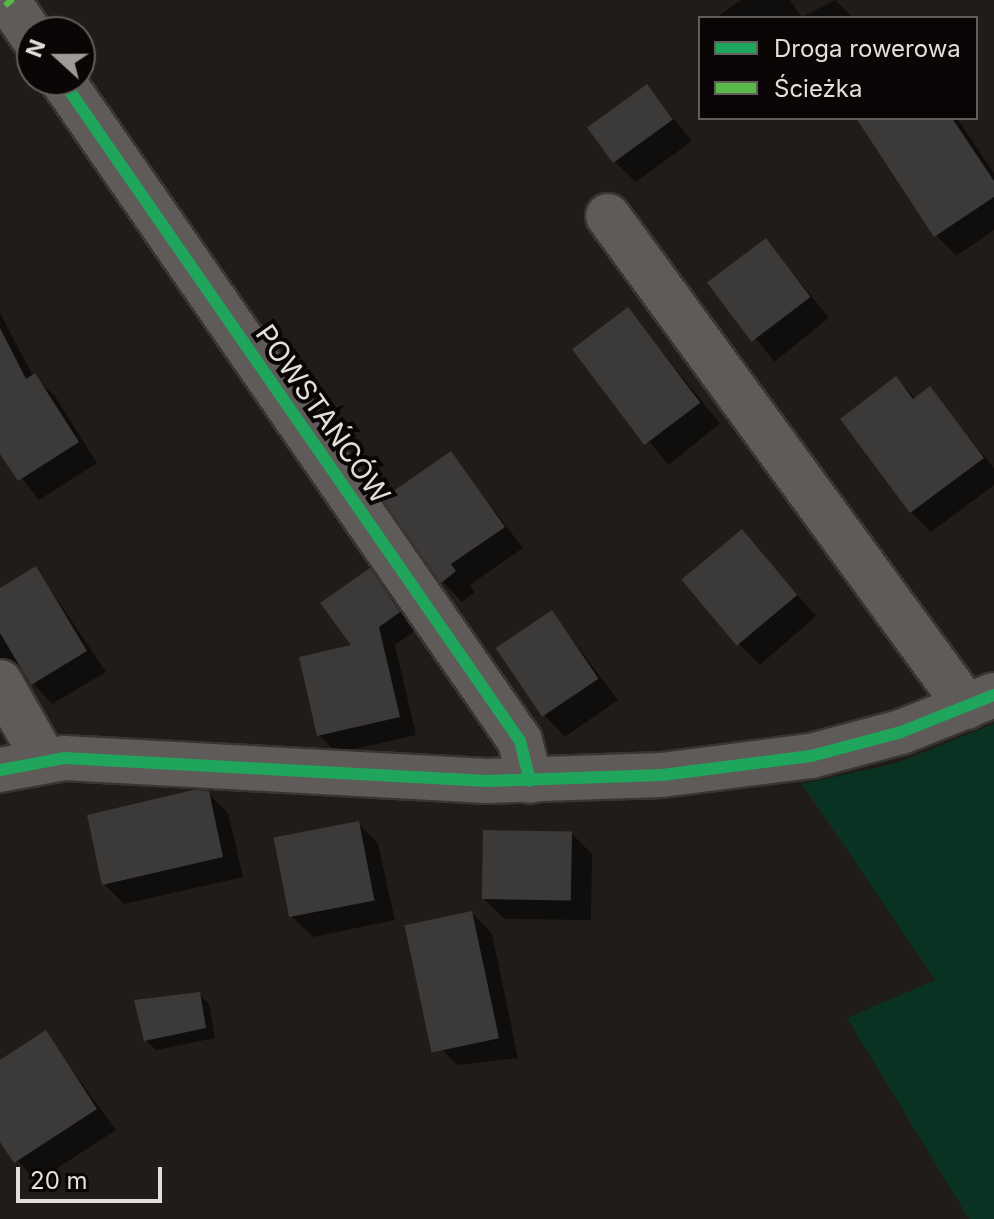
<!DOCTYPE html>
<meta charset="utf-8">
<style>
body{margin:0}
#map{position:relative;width:994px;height:1219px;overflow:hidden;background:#1f1c19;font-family:Inter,sans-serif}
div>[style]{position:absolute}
.green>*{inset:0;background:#093223}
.shadow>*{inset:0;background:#0007;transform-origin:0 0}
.building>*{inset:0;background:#3c3939;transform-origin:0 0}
.roads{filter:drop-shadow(2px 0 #383534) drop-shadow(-2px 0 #383534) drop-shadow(0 2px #383534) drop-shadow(0 -2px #383534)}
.street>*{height:44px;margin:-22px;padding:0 22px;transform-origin:22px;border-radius:22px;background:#5e5b59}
.quiet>*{height:10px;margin-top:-5px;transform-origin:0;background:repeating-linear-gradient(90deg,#58b947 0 20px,transparent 0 30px)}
.cycleway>*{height:12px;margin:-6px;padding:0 6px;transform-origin:6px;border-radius:6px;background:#20a55d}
span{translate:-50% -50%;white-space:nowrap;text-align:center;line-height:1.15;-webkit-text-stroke:8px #090605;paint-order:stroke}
.street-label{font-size:28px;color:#e3dfdc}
.legend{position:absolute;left:698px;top:16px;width:280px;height:104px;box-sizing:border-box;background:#090605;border:2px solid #605d5b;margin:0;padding:10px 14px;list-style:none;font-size:24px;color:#e3dfdc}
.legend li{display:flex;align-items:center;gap:16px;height:40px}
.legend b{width:40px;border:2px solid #605d5b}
.north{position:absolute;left:16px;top:16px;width:80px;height:80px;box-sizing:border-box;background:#090605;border:2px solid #605d5b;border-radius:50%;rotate:291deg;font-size:22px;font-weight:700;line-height:32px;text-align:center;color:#e3dfdc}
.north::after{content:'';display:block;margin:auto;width:28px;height:36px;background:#9e9b98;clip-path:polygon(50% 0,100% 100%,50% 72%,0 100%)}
.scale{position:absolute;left:16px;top:1167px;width:146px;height:36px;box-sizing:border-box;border:4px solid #e3dfdc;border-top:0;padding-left:10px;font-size:24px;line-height:28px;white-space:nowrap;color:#e3dfdc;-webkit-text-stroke:6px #090605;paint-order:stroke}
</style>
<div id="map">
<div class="green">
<div style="clip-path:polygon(994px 724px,994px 1219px,969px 1219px,847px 1018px,935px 980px,802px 784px,897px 763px)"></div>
</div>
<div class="shadow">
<div style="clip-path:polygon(741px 0,790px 0,802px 17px,835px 0,853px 18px,715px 18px)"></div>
<div style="clip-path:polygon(647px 87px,692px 141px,636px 182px,615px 162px)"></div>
<div style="clip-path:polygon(878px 118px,957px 118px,994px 173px,994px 230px,956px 256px,936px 235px)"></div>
<div style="left:766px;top:240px;width:100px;height:70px;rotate:51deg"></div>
<div style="left:628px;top:310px;width:146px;height:66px;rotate:51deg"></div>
<div style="clip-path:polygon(0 313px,33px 376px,55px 396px,97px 463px,39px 500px,0 450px)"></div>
<div style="clip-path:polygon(896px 379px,916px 399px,929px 389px,994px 468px,994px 485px,931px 532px,911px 512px)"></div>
<div style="clip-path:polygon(450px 453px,523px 548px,470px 585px,475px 592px,462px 602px,442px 581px)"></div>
<div style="clip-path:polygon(742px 532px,816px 616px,760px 665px,739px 644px)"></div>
<div style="clip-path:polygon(36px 568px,106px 672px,52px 704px,31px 681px,9px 680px,0 699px,0 588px)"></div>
<div style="clip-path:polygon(370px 571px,416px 630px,395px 645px,416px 735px,337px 753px,319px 735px,354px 646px)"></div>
<div style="clip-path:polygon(552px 613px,618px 700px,565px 737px,545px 716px)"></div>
<div style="clip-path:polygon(208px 793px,228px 813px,243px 877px,124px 904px,104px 884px)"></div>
<div style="clip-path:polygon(358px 823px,378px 844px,395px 920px,313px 937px,292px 917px)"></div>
<div style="clip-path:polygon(571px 833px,592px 854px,591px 920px,505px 919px,484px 899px)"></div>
<div style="clip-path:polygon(472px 913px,492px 934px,518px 1058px,457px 1065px,437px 1044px)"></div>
<div style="clip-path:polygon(199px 994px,209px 1004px,215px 1038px,156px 1050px,146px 1040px)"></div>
<div style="clip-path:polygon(45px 1033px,116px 1130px,36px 1182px,0 1139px,0 1062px)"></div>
</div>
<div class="building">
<div style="left:647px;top:84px;width:44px;height:74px;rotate:54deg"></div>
<div style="clip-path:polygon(856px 118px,952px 118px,994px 181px,994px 197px,934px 237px)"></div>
<div style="left:766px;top:238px;width:74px;height:74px;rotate:53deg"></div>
<div style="left:628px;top:307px;width:120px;height:70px;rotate:53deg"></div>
<div style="clip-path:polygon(0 328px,26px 379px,35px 373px,79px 442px,18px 481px,0 454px)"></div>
<div style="clip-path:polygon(896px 376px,913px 399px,930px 386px,984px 458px,910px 513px,840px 419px)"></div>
<div style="clip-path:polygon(451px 451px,505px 527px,451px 564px,456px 571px,441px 583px,382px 499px)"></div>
<div style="left:742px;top:529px;width:86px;height:79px;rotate:50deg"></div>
<div style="clip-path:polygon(36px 566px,87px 651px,31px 685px,0 633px,0 588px)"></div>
<div style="clip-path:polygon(370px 568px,400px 612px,379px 627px,400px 717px,317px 736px,299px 657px,351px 645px,320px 603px)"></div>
<div style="left:552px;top:610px;width:83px;height:68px;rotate:56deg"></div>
<div style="clip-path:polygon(193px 790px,209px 791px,223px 857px,102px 885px,87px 815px)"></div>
<div style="left:359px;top:821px;width:81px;height:87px;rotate:79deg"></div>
<div style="left:483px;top:830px;width:89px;height:69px;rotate:1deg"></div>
<div style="left:472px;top:911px;width:130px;height:69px;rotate:78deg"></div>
<div style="clip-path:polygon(200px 992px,206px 1028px,144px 1041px,134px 1000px)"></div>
<div style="clip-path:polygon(46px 1030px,97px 1109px,14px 1163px,0 1142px,0 1060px)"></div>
</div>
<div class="roads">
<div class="street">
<div style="left:11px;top:5px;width:37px;rotate:56deg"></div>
<div style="left:62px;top:80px;width:804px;rotate:55.28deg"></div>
<div style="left:520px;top:741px;width:41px;rotate:76deg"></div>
<div style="left:608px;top:216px;width:608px;rotate:53.83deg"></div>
<div style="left:0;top:682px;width:89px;rotate:60.3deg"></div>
<div style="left:0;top:770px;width:65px;rotate:-10.6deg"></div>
<div style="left:64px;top:758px;width:424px;rotate:3.1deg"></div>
<div style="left:487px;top:781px;width:175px;rotate:-2deg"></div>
<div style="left:662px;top:775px;width:150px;rotate:-7.3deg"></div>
<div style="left:811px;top:756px;width:93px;rotate:-14.9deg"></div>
<div style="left:901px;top:732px;width:100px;rotate:-21.7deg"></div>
</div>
</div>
<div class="quiet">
<div style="left:7px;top:0;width:6px;rotate:51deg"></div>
</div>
<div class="cycleway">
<div style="left:62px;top:80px;width:804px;rotate:55.28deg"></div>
<div style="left:520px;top:741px;width:41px;rotate:76deg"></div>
<div style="left:0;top:770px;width:65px;rotate:-10.6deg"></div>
<div style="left:64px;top:758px;width:424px;rotate:3.1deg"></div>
<div style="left:487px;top:781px;width:175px;rotate:-2deg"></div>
<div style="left:662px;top:775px;width:150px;rotate:-7.3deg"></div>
<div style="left:811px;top:756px;width:93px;rotate:-14.9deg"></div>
<div style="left:901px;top:732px;width:100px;rotate:-21.7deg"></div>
</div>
<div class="street-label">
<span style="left:323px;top:414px;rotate:55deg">POWSTAŃCÓW</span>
</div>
<ul class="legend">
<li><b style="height:10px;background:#20a55d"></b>Droga rowerowa</li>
<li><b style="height:10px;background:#58b947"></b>Ścieżka</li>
</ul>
<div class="north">N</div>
<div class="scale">20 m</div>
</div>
